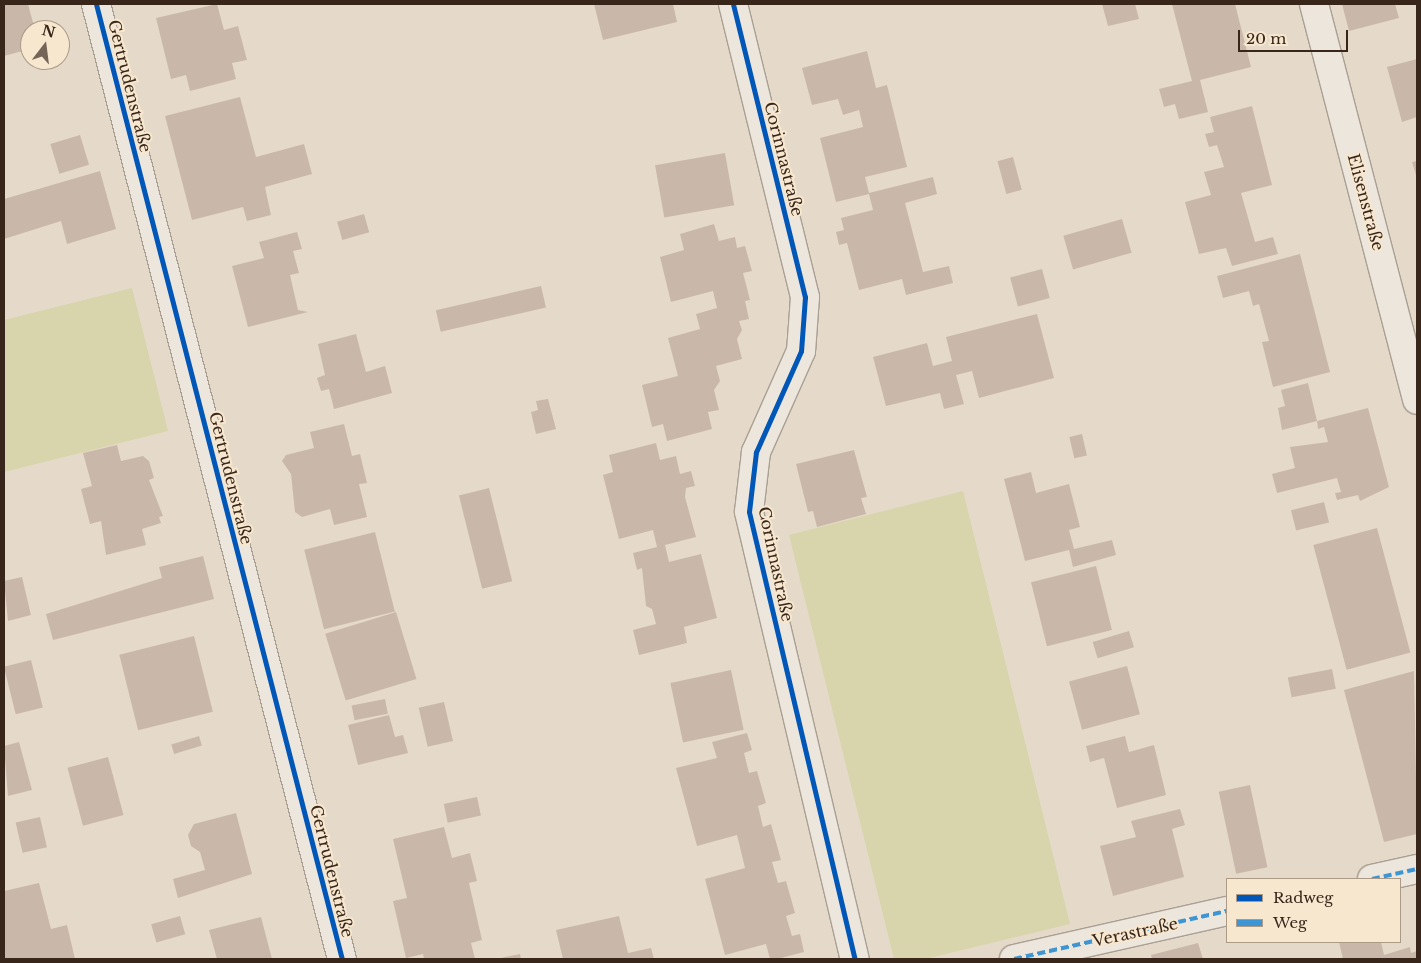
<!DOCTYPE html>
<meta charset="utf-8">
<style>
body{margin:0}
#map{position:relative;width:1421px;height:963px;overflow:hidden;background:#e5dac9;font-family:"Libre Baskerville",serif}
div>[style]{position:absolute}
.green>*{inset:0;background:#d8d4ab}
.building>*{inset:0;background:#c9b7aa;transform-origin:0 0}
.roads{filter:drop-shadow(1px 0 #a99f93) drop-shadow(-1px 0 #a99f93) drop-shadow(0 1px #a99f93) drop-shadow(0 -1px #a99f93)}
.street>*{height:28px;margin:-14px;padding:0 14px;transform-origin:14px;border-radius:14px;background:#ede6dc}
.quiet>*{height:4px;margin-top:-2px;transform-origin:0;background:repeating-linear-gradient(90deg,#3e95d4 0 8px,transparent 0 12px)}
.cycleway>*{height:5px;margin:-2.5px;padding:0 2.5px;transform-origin:2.5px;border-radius:2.5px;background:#0057b8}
span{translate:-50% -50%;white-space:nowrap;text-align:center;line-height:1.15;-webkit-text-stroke:4px #f7e7ce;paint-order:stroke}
.street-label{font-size:16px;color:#38261b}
.frame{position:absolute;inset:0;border:5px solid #38261b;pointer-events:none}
.legend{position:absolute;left:1226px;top:878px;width:175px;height:65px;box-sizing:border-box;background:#f7e7ce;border:1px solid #ab9a86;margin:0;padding:6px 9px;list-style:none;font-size:15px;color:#38261b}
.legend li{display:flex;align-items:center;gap:10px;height:25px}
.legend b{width:25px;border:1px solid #ab9a86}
.north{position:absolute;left:20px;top:20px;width:50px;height:50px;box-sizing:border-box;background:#f7e7ce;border:1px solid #ab9a86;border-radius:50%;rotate:15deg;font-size:14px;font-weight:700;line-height:20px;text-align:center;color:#38261b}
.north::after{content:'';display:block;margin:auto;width:18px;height:22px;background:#756558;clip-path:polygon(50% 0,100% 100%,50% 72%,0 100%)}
.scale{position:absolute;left:1238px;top:30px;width:110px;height:22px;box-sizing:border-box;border:2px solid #38261b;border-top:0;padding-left:6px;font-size:15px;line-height:18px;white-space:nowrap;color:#38261b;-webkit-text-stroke:4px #f7e7ce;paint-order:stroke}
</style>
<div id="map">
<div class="green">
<div style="clip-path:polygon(132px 288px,168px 431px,4px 472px,4px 320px)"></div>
<div style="clip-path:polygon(963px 491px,1070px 924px,925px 959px,894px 959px,789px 535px)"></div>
</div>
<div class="building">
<div style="clip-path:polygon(4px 4px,28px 4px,35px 30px,30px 30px,30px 49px,4px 56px)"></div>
<div style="clip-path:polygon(217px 4px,224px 30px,238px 26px,247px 60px,232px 63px,236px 79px,190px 91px,186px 75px,171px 79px,156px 18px)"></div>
<div style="clip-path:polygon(594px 4px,673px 4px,677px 22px,603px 40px)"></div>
<div style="clip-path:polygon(1102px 4px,1135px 4px,1139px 19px,1108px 26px)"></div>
<div style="clip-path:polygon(1172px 4px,1235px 4px,1251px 67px,1200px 80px,1208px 112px,1179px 119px,1175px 104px,1164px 107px,1159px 89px,1192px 81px)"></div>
<div style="clip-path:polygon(1342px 4px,1395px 4px,1399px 18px,1349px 31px)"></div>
<div style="clip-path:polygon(867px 51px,876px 88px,887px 85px,907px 167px,865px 177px,869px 193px,933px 177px,937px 194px,905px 203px,923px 272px,949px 266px,953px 283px,906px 295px,902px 279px,859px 290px,847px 243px,839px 245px,836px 232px,844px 230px,841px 218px,873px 210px,869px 194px,836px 202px,820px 138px,863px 127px,859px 110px,843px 115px,838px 99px,812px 105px,802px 68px)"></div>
<div style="clip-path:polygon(1417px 59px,1417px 117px,1402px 122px,1387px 67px)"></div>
<div style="clip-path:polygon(240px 97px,256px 157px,304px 144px,312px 174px,265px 187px,271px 215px,247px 221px,243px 207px,192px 220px,165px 116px)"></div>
<div style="clip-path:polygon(1252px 106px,1272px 185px,1241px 193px,1255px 242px,1273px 237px,1278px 254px,1232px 266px,1226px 248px,1199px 254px,1185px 202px,1211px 195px,1204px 172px,1224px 167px,1217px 145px,1209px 147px,1205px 134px,1214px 132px,1210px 117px)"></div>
<div style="left:80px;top:135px;width:31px;height:31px;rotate:73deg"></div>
<div style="left:725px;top:153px;width:53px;height:71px;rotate:80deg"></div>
<div style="left:1013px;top:157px;width:34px;height:16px;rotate:75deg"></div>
<div style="clip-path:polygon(1417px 161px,1417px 178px,1412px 162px)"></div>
<div style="clip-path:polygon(100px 171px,116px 229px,67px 244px,61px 221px,4px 239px,4px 199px)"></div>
<div style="left:364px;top:214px;width:19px;height:28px;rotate:74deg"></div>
<div style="left:1122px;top:219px;width:35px;height:61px;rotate:74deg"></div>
<div style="clip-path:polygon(714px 224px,719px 241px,735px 237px,737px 248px,745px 246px,752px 271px,743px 273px,750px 300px,745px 301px,749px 319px,739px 321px,742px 330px,737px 339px,742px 359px,716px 366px,720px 381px,714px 390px,719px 410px,708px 412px,712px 429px,667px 441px,663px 424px,652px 427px,642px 385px,678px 376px,668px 338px,700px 329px,696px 314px,717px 308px,713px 291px,671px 302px,660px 257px,684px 250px,680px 234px)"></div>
<div style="clip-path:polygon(297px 232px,302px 249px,293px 251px,299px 273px,290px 275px,298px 310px,308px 312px,248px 327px,232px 266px,264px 258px,259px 242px)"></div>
<div style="clip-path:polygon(1300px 254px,1330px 372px,1273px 387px,1262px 342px,1269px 341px,1259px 304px,1253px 306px,1249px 291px,1223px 298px,1217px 276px)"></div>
<div style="left:1042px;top:269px;width:30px;height:33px;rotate:75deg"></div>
<div style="left:541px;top:286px;width:22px;height:108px;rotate:77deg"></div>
<div style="clip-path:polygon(1037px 314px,1054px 378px,979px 398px,972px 371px,956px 375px,964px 404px,944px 409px,940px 393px,886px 406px,873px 357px,927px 343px,933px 366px,952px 361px,946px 337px)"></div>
<div style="clip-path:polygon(356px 334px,366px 372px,385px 366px,392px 393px,334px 409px,329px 389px,321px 391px,317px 378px,325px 375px,318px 344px)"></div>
<div style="clip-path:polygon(1308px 383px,1317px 421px,1282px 430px,1278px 408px,1285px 406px,1281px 390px)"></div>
<div style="clip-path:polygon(548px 399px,556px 429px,536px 434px,531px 412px,538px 410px,536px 401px)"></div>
<div style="clip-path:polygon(1368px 408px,1389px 487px,1360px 501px,1358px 495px,1337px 500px,1335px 493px,1341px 492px,1337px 478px,1277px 493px,1272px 474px,1295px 468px,1290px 447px,1328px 442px,1324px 427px,1318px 429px,1317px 421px)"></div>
<div style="clip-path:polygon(344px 424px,352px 456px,360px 454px,367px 483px,359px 484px,367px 517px,334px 525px,330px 509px,302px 517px,295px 512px,291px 474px,282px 461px,286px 455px,314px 448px,310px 432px)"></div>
<div style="left:1082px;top:434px;width:22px;height:13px;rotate:77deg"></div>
<div style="clip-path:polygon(656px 443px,660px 460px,676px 456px,680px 474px,691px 471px,695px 486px,686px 488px,685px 497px,696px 537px,665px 545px,669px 562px,701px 554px,717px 618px,684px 627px,687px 643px,639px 655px,633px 630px,656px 624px,652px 609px,646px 606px,642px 568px,637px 570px,633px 553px,657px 547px,653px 530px,619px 539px,603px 475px,613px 472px,609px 455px)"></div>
<div style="clip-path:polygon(117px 445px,121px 461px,143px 456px,149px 461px,154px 478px,149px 480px,163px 516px,159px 517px,161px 523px,142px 529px,146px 545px,106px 555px,101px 521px,90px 524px,81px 489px,92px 486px,83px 453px)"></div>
<div style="clip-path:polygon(854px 450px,867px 497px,861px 498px,866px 514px,817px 527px,813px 511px,808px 512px,796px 464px)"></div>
<div style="clip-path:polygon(1031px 472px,1036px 493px,1069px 484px,1080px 527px,1069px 530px,1074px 549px,1112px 540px,1116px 555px,1073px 567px,1069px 550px,1025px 561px,1004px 479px)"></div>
<div style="left:489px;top:488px;width:96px;height:31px;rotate:76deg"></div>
<div style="left:1324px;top:502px;width:21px;height:34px;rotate:76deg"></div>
<div style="left:1377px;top:528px;width:129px;height:66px;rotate:75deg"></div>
<div style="left:375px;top:532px;width:82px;height:73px;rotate:76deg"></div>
<div style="clip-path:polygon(203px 556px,214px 599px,53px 640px,46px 614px,162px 578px,159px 567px)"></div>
<div style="left:1096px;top:566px;width:66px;height:67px;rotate:76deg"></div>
<div style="clip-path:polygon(22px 577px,31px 615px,8px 621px,4px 581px)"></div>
<div style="left:396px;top:612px;width:70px;height:74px;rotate:73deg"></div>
<div style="left:1129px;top:631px;width:17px;height:38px;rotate:73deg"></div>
<div style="left:194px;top:636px;width:78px;height:77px;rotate:76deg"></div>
<div style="left:31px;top:660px;width:49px;height:28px;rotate:76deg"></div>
<div style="left:1127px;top:666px;width:50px;height:60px;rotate:75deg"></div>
<div style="left:1332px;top:669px;width:20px;height:45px;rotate:79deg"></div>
<div style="left:731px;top:670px;width:61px;height:62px;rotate:78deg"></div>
<div style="clip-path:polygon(1414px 671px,1417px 834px,1384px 842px,1344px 690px)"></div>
<div style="left:385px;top:699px;width:15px;height:34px;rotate:79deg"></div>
<div style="left:444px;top:702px;width:40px;height:26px;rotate:77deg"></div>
<div style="clip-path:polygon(389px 715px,395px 737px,403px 735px,408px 753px,358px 765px,348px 725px)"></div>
<div style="clip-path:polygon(747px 733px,752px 750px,744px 753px,749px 773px,757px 771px,766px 803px,758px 806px,763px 827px,771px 824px,781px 860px,772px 862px,778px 883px,786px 881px,795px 913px,786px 916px,792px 936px,800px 934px,804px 952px,777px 959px,770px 959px,766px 944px,725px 955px,705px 879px,745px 868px,737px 835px,697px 846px,676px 768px,717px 758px,712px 742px)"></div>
<div style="left:199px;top:736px;width:10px;height:29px;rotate:73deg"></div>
<div style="clip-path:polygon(1125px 736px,1129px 752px,1154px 745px,1166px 795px,1117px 808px,1104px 758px,1090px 762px,1086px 746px)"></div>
<div style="clip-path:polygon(19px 742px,32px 790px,8px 796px,4px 746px)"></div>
<div style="left:108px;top:757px;width:60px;height:42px;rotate:75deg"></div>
<div style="left:1250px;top:785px;width:84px;height:32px;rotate:78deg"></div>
<div style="left:477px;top:797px;width:19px;height:34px;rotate:78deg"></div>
<div style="clip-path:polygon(1180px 809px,1185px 825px,1172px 829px,1184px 877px,1113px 896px,1100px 846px,1136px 837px,1131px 821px)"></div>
<div style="clip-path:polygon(236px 813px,252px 874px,178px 898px,173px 879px,205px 870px,200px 852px,191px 846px,188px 835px,194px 824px)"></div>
<div style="left:40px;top:817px;width:31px;height:25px;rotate:77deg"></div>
<div style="clip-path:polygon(444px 827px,452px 858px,470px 853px,477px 881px,469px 883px,482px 940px,471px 943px,475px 959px,424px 959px,423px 954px,406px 958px,393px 901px,407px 898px,393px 839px)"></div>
<div style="clip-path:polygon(39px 883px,51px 929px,67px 925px,75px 959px,4px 959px,4px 891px)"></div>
<div style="left:180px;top:916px;width:19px;height:30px;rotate:74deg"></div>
<div style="clip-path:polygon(619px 916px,628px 953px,651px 948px,654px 959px,563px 959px,556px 930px)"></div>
<div style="clip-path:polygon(261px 917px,272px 959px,217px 959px,209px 930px)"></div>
<div style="clip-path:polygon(1339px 942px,1381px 942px,1384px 955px,1410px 947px,1411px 953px,1417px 951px,1417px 959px,1343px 959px)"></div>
<div style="clip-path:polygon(1198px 943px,1203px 959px,1152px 959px,1151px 955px)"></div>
<div style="clip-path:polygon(520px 954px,521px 959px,501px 959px,501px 958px)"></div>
</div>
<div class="roads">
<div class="street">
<div style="left:96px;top:4px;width:986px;rotate:75.56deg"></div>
<div style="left:733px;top:4px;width:302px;rotate:76.2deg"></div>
<div style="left:805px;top:297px;width:54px;rotate:94.2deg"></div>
<div style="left:801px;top:351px;width:111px;rotate:114deg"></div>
<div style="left:756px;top:452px;width:60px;rotate:96.7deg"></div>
<div style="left:749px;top:512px;width:459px;rotate:76.7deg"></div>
<div style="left:1314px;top:4px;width:409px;rotate:75.4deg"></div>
<div style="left:1372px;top:879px;width:46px;rotate:-12.5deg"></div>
<div style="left:1014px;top:959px;width:218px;rotate:-12.7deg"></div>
</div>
</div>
<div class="quiet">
<div style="left:1372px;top:879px;width:46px;rotate:-12.5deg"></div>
<div style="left:1014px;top:959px;width:218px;rotate:-12.7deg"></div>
</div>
<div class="cycleway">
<div style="left:96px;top:4px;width:986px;rotate:75.56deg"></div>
<div style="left:733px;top:4px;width:302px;rotate:76.2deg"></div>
<div style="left:805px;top:297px;width:54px;rotate:94.2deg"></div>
<div style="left:801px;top:351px;width:111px;rotate:114deg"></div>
<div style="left:756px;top:452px;width:60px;rotate:96.7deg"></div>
<div style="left:749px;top:512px;width:459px;rotate:76.7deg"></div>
</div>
<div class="street-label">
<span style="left:130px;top:86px;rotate:76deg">Gertrudenstraße</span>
<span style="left:784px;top:159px;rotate:76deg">Corinnastraße</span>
<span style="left:1366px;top:202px;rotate:75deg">Elisenstraße</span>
<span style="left:231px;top:478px;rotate:76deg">Gertrudenstraße</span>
<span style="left:776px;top:564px;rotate:78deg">Corinnastraße</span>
<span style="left:332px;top:871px;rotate:76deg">Gertrudenstraße</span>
<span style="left:1135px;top:932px;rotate:-12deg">Verastraße</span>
</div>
<div class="frame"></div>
<ul class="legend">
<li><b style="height:6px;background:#0057b8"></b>Radweg</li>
<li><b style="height:6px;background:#3e95d4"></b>Weg</li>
</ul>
<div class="north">N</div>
<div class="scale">20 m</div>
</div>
